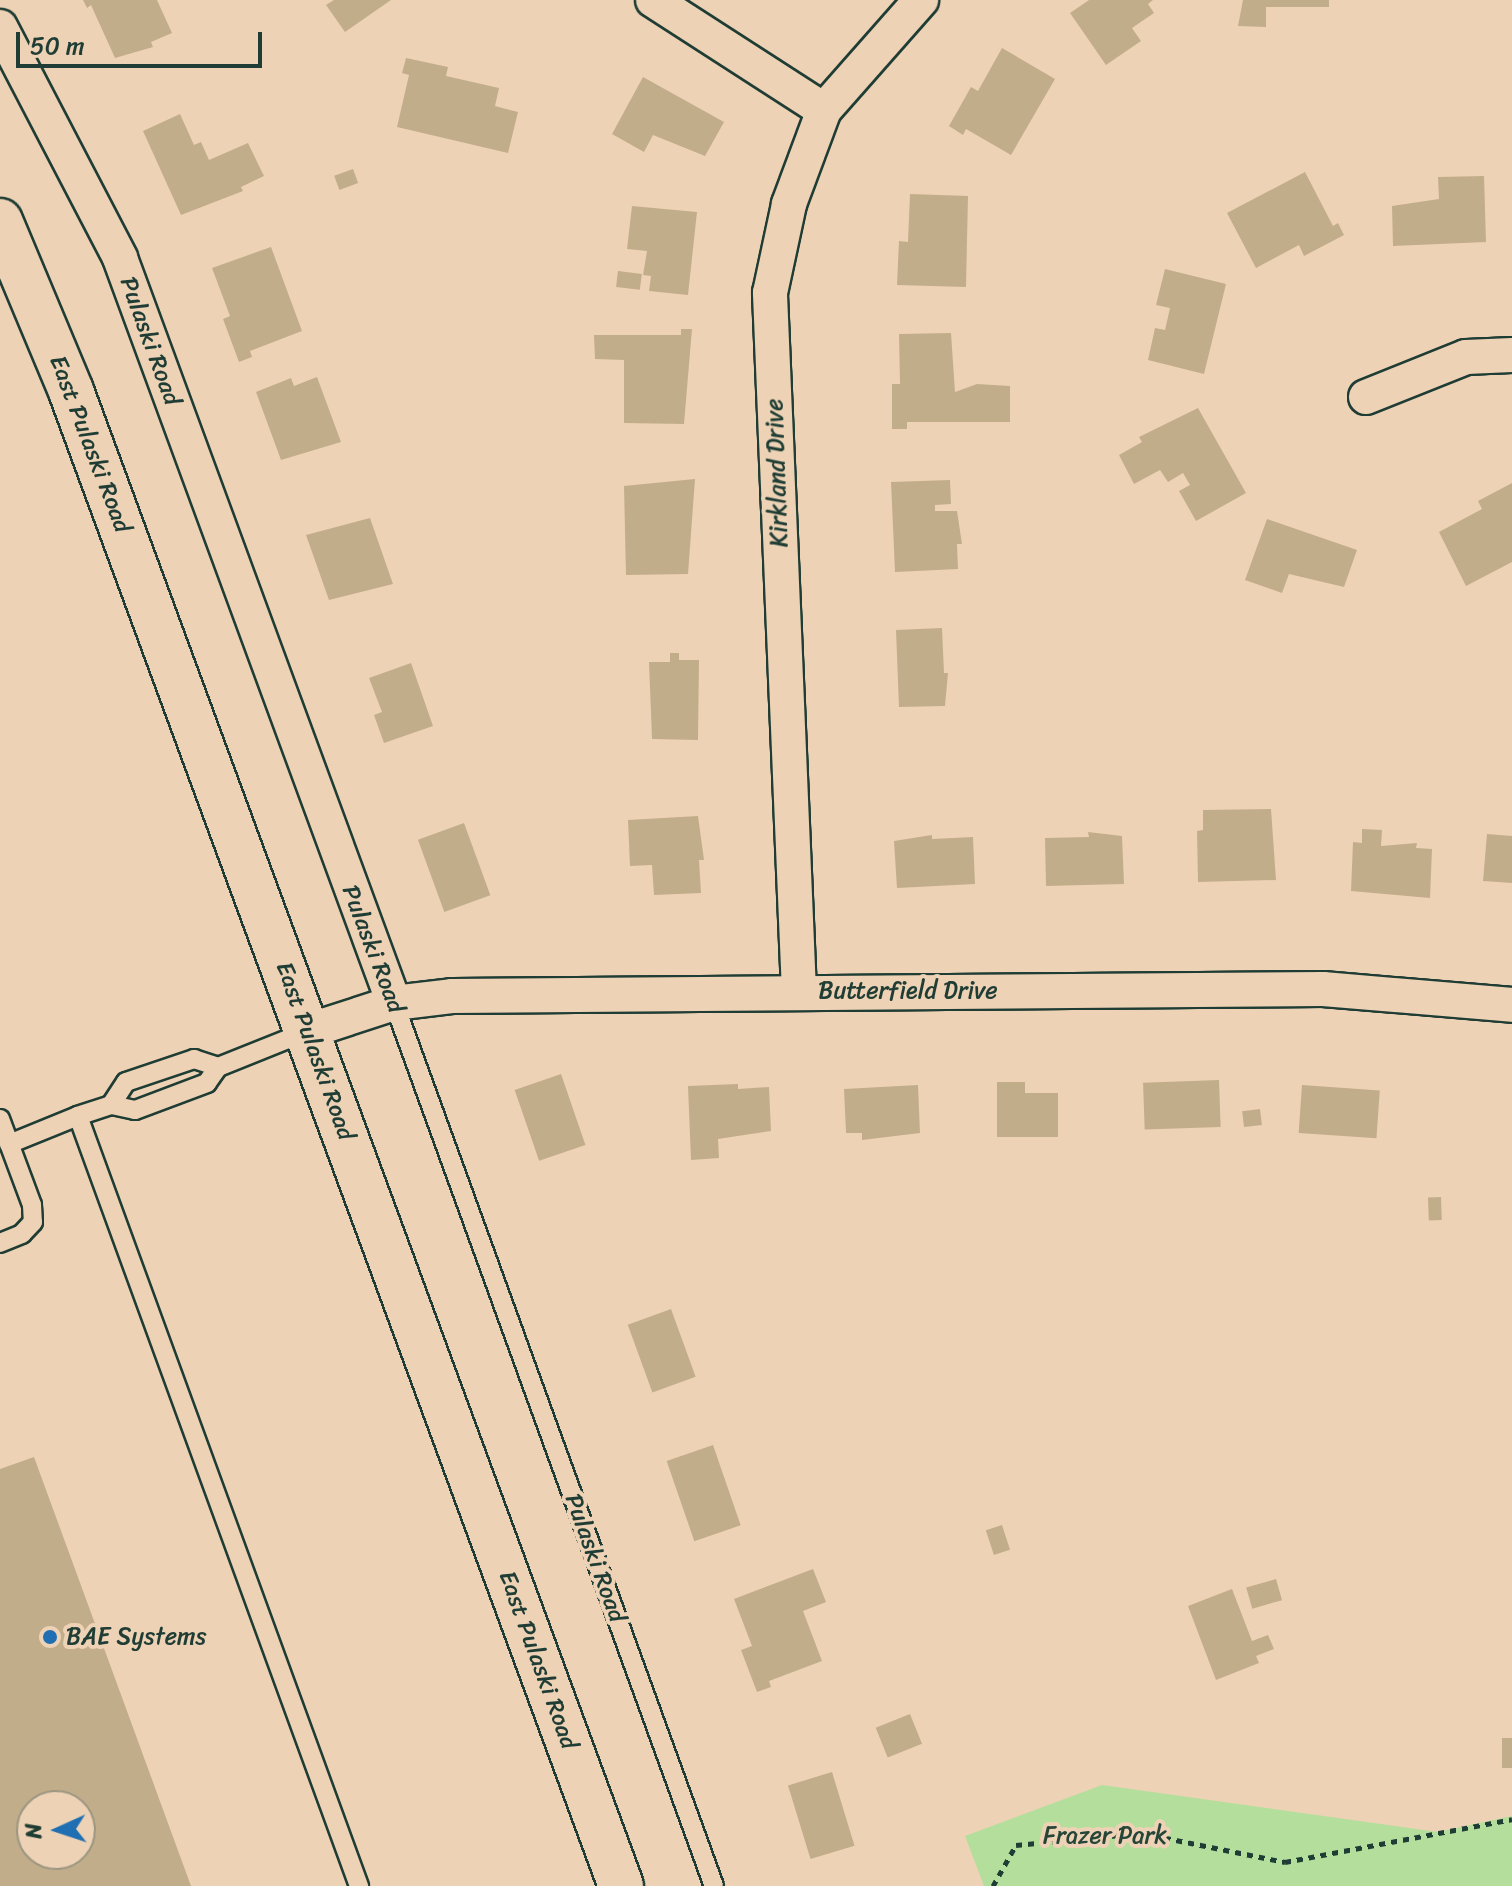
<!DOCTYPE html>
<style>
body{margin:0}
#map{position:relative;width:1512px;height:1886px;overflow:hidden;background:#eed2b5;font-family:Sriracha,sans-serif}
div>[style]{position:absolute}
.green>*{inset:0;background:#b4de9b}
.building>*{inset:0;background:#c2ad8a;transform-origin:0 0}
.path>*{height:5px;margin-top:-2.5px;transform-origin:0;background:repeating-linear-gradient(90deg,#1f3d34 0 6px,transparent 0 12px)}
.roads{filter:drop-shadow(2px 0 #1f3d34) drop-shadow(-2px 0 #1f3d34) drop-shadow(0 2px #1f3d34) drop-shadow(0 -2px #1f3d34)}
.service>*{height:18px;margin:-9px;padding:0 9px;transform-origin:9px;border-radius:9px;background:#eed2b5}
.minor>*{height:34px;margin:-17px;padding:0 17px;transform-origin:17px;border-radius:17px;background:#eed2b5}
.secondary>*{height:44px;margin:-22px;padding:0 22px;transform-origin:22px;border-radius:22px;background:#eed2b5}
.dots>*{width:22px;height:22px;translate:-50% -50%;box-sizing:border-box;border:4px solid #eed2b5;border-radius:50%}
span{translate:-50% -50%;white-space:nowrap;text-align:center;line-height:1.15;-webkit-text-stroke:8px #eed2b5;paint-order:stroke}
.street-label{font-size:24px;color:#1f3d34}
.poi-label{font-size:24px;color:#1f3d34}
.left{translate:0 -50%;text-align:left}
.park-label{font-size:24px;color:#264539}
.north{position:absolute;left:16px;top:1790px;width:80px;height:80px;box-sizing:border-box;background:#eed2b5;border:2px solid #9b9681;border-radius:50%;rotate:267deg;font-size:22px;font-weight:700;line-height:32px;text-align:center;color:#1f3d34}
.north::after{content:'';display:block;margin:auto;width:28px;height:36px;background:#1f6fb2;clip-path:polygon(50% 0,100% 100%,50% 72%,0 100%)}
.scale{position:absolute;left:16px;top:32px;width:246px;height:36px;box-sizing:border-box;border:4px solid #1f3d34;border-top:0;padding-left:10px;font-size:24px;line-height:28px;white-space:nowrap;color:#1f3d34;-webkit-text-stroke:6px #eed2b5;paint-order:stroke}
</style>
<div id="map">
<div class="green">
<div style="clip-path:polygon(1102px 1785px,1438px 1832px,1512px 1816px,1512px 1886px,984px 1886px,965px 1836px)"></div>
</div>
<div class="building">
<div style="clip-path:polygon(83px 0,157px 0,172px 33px,151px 42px,153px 47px,115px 58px,91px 5px,87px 8px)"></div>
<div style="clip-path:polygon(334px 0,391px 0,345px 32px,326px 5px)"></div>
<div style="clip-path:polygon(1089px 0,1153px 0,1148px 4px,1154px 13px,1132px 28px,1141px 41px,1106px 65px,1070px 13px)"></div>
<div style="clip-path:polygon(1243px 0,1329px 0,1329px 7px,1266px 7px,1266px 27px,1238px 26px)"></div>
<div style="clip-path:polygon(1002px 48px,1055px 79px,1011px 155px,966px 129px,963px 135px,949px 126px,971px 87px,978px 91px)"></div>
<div style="clip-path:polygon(406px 58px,448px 67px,446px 76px,499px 88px,495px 106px,518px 112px,508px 153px,397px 127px,409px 75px,402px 73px)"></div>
<div style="clip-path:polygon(643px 77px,724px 122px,705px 156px,653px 135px,644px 152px,612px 134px)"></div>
<div style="clip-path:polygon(180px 114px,194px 145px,201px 142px,209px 160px,248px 143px,264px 176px,241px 187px,243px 191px,181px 215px,143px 131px)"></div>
<div style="left:353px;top:169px;width:15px;height:20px;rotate:70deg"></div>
<div style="clip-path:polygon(1305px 172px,1333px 226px,1338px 223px,1344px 235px,1304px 256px,1299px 245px,1256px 268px,1227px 213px)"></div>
<div style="clip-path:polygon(1484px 176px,1486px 242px,1393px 246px,1392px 206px,1439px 199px,1438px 177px)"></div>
<div style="clip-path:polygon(910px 194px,968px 196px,966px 287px,897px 285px,899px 241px,908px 242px)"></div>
<div style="clip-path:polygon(632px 206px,697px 212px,688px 295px,649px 291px,651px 276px,643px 275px,647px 251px,627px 249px)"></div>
<div style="clip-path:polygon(271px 247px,302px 331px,250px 351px,252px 357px,239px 362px,223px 319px,230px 316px,212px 268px)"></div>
<div style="clip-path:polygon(1165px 269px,1226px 284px,1204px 374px,1148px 360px,1155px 328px,1165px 330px,1170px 308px,1156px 305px)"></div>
<div style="left:618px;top:271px;width:24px;height:16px;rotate:7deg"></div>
<div style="clip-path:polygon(681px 329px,692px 329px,684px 424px,624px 423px,624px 360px,595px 359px,594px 335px,681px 335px)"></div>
<div style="clip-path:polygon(951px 333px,955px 392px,977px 384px,1010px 386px,1010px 422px,907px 422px,907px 429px,892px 429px,892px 384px,900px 384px,899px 334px)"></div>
<div style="clip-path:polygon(317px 377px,341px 442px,281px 460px,256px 392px,291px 378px,294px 386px)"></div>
<div style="clip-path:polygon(1198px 408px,1246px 493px,1196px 521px,1179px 491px,1190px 485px,1183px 473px,1168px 482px,1160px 470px,1134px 484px,1119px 455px,1142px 442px,1139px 437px)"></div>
<div style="clip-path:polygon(695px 479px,688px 574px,626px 575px,624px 486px)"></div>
<div style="clip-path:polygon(950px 480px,951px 504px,935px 505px,935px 511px,957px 511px,962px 544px,957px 544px,958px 569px,895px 572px,891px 482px)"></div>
<div style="clip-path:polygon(1512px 483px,1512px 562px,1466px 586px,1439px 532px,1482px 509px,1478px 501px)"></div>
<div style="clip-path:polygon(370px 518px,393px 584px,329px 600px,306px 535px)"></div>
<div style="clip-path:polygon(1267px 519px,1357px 550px,1344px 587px,1289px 574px,1282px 593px,1245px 580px)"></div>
<div style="clip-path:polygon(942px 628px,944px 673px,948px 673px,945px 706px,899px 707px,896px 630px)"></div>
<div style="clip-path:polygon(670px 653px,679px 653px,679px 660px,699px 660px,698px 740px,652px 739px,649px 662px,670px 662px)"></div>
<div style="clip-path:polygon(411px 663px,433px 726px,384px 743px,374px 715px,382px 712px,369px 678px)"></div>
<div style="clip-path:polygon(1271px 809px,1276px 880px,1198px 882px,1197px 831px,1203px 830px,1203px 810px)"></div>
<div style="clip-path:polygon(698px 816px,704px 860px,699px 860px,701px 893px,654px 895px,652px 865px,630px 866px,628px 820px)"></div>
<div style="left:464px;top:823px;width:77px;height:49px;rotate:70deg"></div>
<div style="clip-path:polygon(1362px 829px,1382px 830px,1381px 846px,1417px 843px,1416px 848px,1432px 849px,1430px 898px,1351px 891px,1353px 842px,1362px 843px)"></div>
<div style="clip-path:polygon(1088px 832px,1122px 836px,1124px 884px,1046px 886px,1045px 838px,1089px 837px)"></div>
<div style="clip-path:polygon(1487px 834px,1512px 836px,1512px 883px,1483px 881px)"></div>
<div style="clip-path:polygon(932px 835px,932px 839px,973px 837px,975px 884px,897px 888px,894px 841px)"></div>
<div style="left:561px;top:1074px;width:75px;height:49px;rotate:71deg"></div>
<div style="left:1219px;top:1080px;width:47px;height:76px;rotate:88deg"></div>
<div style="clip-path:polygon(997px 1082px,1025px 1082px,1025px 1093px,1058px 1093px,1058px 1137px,997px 1137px)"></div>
<div style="clip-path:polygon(738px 1084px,738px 1089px,769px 1087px,771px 1131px,718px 1139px,719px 1158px,691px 1160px,688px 1086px)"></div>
<div style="clip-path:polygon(918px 1085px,920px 1133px,862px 1140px,862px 1133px,846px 1133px,844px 1089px)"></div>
<div style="left:1302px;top:1085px;width:78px;height:48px;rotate:4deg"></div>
<div style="left:1260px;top:1109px;width:16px;height:18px;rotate:83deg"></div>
<div style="left:1441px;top:1197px;width:23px;height:13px;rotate:88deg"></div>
<div style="left:671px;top:1309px;width:72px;height:46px;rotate:70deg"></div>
<div style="left:713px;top:1445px;width:85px;height:49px;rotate:71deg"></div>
<div style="clip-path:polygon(evenodd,34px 1457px,191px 1886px,0 1886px,0 1469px,34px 1457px,32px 1806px,80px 1806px,80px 1854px,32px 1854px,32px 1806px)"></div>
<div style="left:1002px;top:1525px;width:26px;height:17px;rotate:72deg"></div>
<div style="clip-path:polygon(813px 1569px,826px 1602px,803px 1611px,822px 1661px,769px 1681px,771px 1687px,757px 1692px,741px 1650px,752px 1646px,734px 1599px)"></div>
<div style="left:1276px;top:1579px;width:22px;height:31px;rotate:74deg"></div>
<div style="clip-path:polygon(1232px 1589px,1252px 1641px,1268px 1635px,1274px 1649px,1256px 1656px,1259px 1663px,1216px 1680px,1188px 1606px)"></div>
<div style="left:910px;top:1714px;width:32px;height:37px;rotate:68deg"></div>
<div style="left:1502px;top:1738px;width:10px;height:30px"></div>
<div style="left:832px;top:1772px;width:77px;height:46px;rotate:73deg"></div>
</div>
<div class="path">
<div style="left:993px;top:1886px;width:47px;rotate:-60.7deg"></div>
<div style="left:1016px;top:1845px;width:126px;rotate:-5.5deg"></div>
<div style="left:1141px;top:1833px;width:147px;rotate:11.4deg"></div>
<div style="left:1285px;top:1862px;width:231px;rotate:-10.7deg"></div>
</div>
<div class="roads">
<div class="service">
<div style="left:394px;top:1003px;width:939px;rotate:70.08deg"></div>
<div style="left:308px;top:1031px;width:97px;rotate:158.2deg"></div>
<div style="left:218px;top:1067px;width:19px;rotate:125deg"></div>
<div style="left:207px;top:1083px;width:77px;rotate:159.4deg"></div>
<div style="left:135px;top:1110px;width:25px;rotate:-168deg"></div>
<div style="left:111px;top:1105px;width:35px;rotate:162deg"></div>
<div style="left:78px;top:1116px;width:820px;rotate:69.95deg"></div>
<div style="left:111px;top:1105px;width:27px;rotate:-57deg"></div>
<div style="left:126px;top:1082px;width:72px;rotate:-18.7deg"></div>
<div style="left:194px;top:1059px;width:25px;rotate:18deg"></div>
<div style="left:0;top:1119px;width:92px;rotate:69.6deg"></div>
<div style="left:32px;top:1205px;width:17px;rotate:87deg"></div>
<div style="left:33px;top:1222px;width:16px;rotate:133deg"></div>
<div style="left:22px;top:1234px;width:24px;rotate:158deg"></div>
<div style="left:9px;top:1144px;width:74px;rotate:-22.1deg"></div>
</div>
<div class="minor">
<div style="left:653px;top:0;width:203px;rotate:32.8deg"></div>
<div style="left:0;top:27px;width:260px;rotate:62.5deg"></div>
<div style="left:120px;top:258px;width:794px;rotate:69.81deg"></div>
<div style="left:1366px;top:397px;width:108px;rotate:-21.8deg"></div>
<div style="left:1466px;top:357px;width:46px;rotate:-2.5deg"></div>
<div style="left:799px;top:992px;width:700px;rotate:-92.38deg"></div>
<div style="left:770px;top:293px;width:91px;rotate:-77.9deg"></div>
<div style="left:789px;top:204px;width:100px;rotate:-69.6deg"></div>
<div style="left:824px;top:110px;width:147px;rotate:-48.6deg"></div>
<div style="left:308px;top:1031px;width:90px;rotate:-18deg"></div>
<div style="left:394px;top:1003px;width:58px;rotate:-6.9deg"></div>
<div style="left:452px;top:996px;width:871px;rotate:-0.46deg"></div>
<div style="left:1323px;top:989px;width:190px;rotate:4.8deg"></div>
</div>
<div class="secondary">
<div style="left:0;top:221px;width:184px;rotate:67.3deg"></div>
<div style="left:71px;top:391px;width:1593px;rotate:69.8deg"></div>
</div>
</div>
<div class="dots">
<div style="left:50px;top:1637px;background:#1f6fb2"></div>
</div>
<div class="street-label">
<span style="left:150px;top:341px;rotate:70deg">Pulaski Road</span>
<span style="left:90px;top:444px;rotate:69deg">East Pulaski Road</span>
<span style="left:777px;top:473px;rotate:-92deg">Kirkland Drive</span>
<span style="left:373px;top:949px;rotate:69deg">Pulaski Road</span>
<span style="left:908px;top:991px">Butterfield Drive</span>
<span style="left:315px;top:1051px;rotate:70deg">East Pulaski Road</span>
<span style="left:595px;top:1558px;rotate:70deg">Pulaski Road</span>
<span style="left:538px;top:1660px;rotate:70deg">East Pulaski Road</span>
</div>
<div class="poi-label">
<span class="left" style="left:66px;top:1637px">BAE Systems</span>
</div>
<div class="park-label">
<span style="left:1105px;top:1836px">Frazer Park</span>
</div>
<div class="north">N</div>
<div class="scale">50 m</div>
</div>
